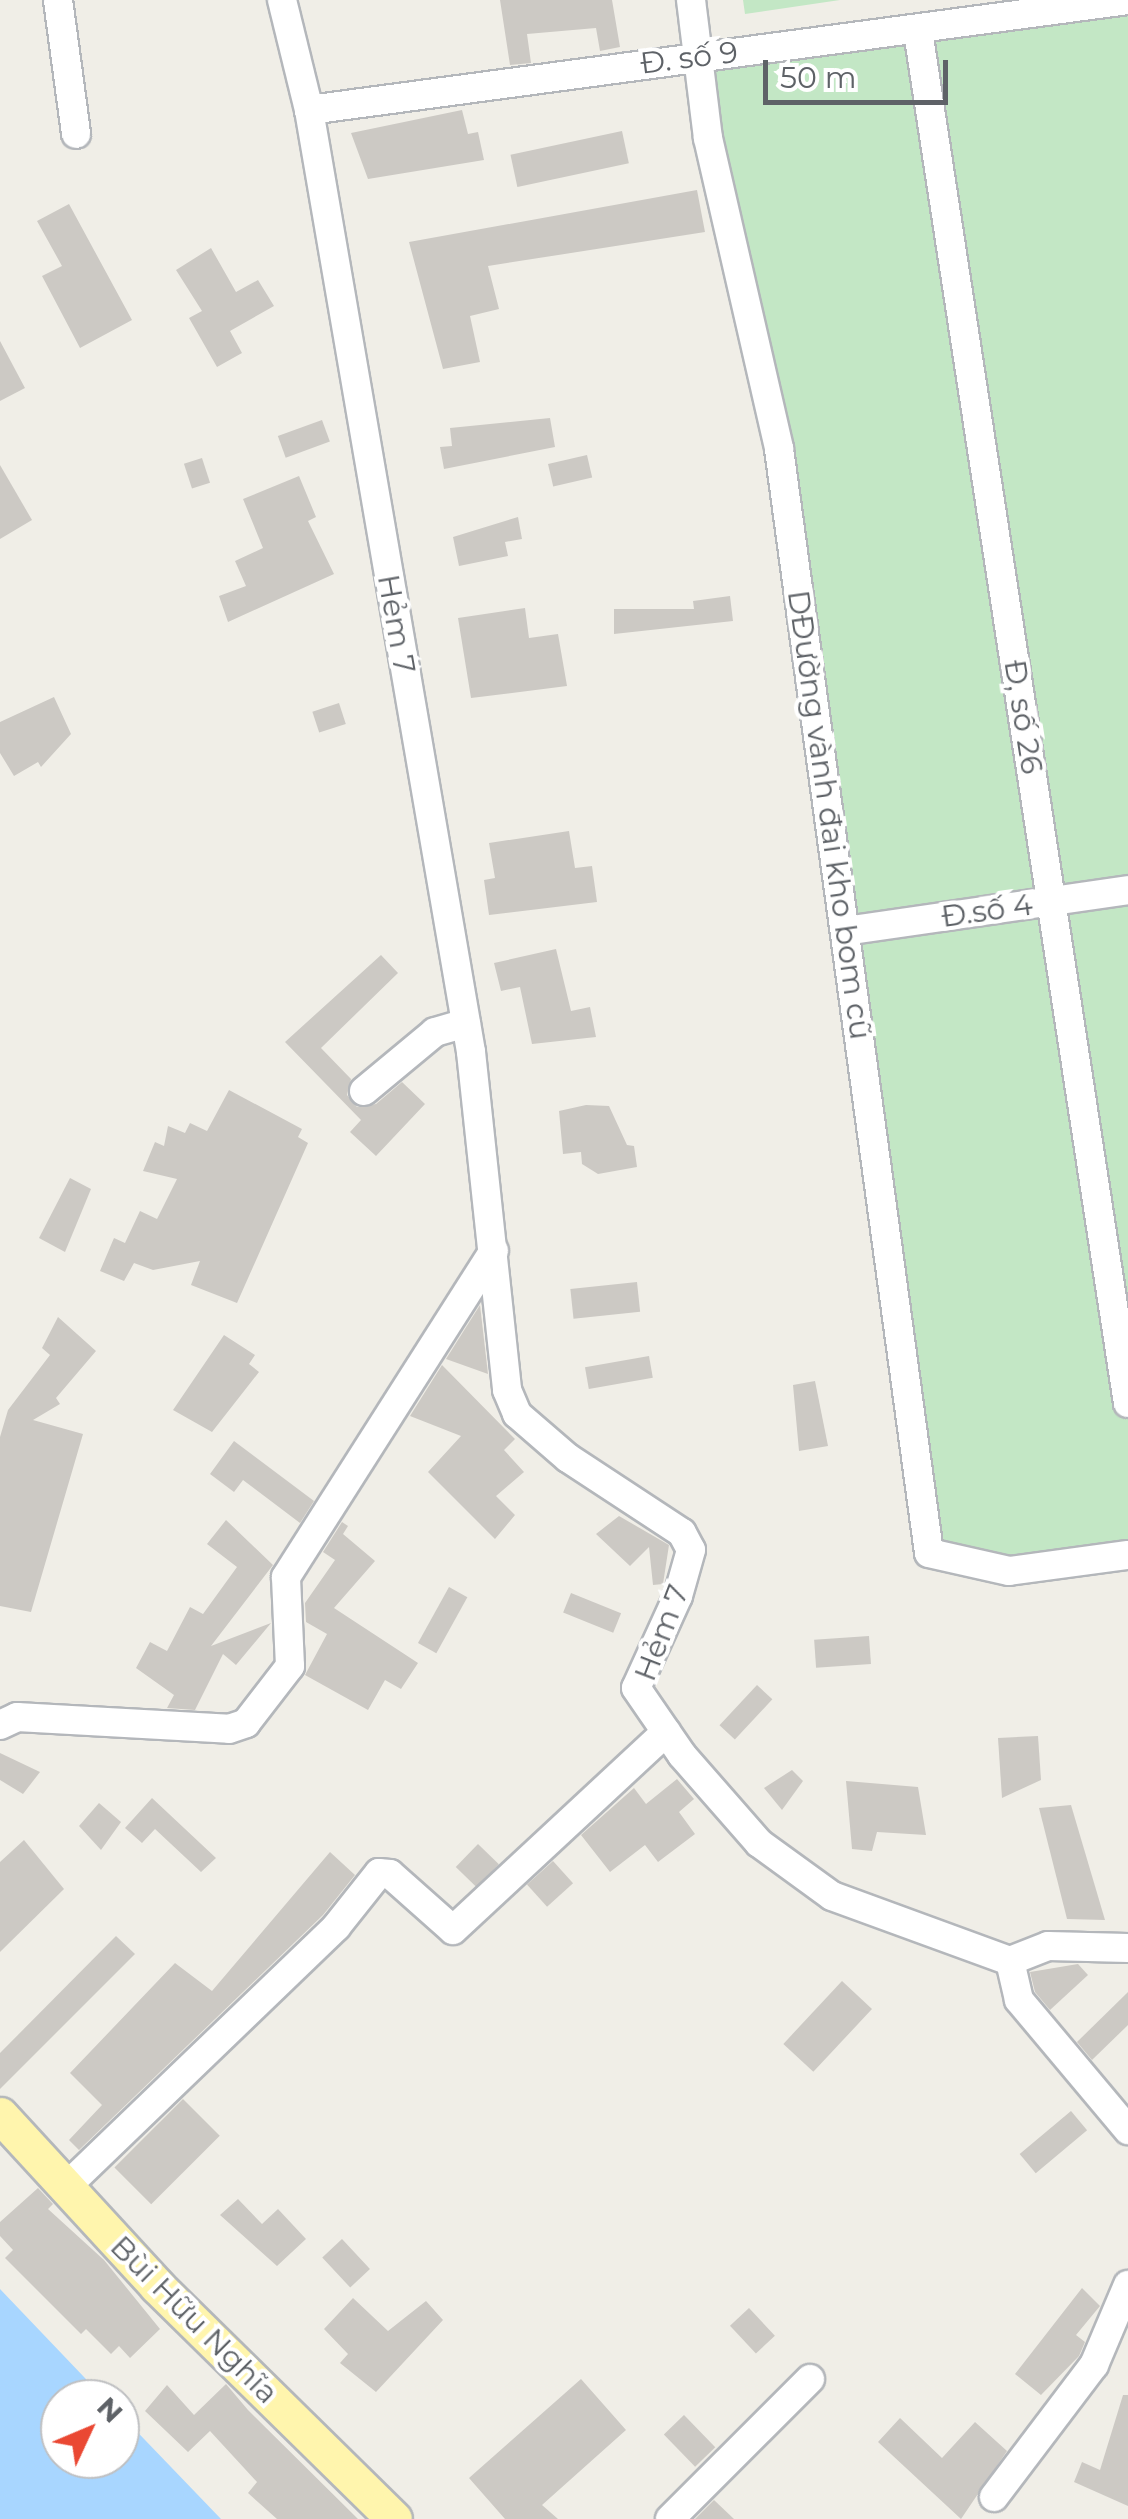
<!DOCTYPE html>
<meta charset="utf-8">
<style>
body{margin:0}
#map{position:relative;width:1128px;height:2519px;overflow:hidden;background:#f0eee7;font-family:Montserrat,sans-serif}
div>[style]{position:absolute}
.green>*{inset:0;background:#c3e7c5}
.water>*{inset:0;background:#a8d6ff}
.building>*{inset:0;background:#ccc9c4;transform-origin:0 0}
.roads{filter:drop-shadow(2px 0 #b4b7bb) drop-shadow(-2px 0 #b4b7bb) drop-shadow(0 2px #b4b7bb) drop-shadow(0 -2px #b4b7bb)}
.minor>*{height:28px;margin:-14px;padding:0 14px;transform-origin:14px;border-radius:14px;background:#fff}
.major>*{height:35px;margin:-17.5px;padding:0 17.5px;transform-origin:17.5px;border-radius:17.5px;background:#fff5ad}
span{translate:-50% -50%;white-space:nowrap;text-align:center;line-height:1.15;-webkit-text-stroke:8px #fff;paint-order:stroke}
.street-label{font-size:30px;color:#5e6267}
.north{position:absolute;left:40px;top:2379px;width:100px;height:100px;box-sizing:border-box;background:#fff;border:2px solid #bfc0c2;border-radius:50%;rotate:46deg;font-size:28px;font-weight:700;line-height:40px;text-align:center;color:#5e6267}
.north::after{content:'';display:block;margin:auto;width:35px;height:45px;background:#ea4833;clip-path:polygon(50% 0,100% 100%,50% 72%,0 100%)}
.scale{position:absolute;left:763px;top:60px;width:185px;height:45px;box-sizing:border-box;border:5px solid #5e6267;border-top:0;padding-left:12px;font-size:30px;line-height:35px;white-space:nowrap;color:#5e6267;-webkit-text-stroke:8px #fff;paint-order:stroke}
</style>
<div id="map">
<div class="green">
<div style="clip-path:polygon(743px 0,840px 0,745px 14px)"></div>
<div style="clip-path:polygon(1128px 0,1128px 1555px,1009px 1571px,929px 1553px,845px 931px,701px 56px)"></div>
</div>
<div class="water">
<div style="clip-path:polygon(0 2289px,105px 2399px,60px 2399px,60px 2459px,120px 2459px,120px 2414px,221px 2519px,0 2519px)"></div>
</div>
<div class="building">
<div style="clip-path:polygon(500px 0,612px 0,620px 47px,600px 51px,596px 28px,527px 34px,531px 63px,510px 65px)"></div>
<div style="clip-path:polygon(462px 110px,468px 134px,478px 132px,484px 160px,368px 179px,351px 133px)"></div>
<div style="left:622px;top:131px;width:33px;height:114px;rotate:78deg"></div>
<div style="clip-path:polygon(697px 190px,705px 232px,488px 266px,499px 309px,470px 316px,480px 362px,443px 369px,409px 242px)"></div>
<div style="clip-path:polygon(69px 204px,132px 320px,80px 348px,42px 276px,62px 266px,37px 221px)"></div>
<div style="clip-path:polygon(211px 248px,236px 292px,258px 280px,274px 306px,230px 331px,242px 353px,217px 367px,189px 318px,202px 311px,176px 270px)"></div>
<div style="clip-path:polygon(0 341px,25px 388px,0 401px)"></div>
<div style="clip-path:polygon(550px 418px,555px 447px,444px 469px,440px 447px,452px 446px,450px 428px)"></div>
<div style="left:322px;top:420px;width:23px;height:47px;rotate:70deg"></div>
<div style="left:587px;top:455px;width:23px;height:40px;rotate:77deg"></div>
<div style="left:202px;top:458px;width:26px;height:19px;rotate:72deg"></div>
<div style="clip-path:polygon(0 465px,32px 520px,0 539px)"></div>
<div style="clip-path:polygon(299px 476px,316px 517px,308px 521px,334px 574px,228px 622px,219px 596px,246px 586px,235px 561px,263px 548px,243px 499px)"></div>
<div style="clip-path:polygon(518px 517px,522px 539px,505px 542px,508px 556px,459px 566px,453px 537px)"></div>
<div style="clip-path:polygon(730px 596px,733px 621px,614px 634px,614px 609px,694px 609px,693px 601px)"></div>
<div style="clip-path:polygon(525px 608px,529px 638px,558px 634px,567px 686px,471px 698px,458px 618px)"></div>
<div style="clip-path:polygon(54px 697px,71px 734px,41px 767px,38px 762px,14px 776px,0 753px,0 722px)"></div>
<div style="left:339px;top:703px;width:22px;height:28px;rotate:72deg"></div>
<div style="clip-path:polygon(569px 831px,575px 868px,592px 866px,597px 902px,489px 915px,484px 880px,495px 878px,489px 843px)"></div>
<div style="clip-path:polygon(556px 949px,571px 1011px,590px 1007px,596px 1037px,532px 1044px,520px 987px,501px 991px,494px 963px)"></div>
<div style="clip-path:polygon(381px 955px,398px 973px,321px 1048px,351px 1079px,347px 1095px,357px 1107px,376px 1104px,402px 1082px,425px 1104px,376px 1156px,350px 1132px,361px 1120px,285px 1042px)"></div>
<div style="clip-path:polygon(229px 1090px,302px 1129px,298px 1137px,308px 1143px,237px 1303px,191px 1285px,200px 1261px,153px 1270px,134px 1263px,124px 1281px,100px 1271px,114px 1238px,125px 1243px,140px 1211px,157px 1219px,177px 1179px,143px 1171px,155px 1142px,164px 1146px,168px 1126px,185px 1133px,190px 1123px,207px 1131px)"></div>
<div style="clip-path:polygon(586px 1105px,609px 1106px,627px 1145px,634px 1146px,637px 1167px,598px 1174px,582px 1164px,581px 1152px,563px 1154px,559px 1111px)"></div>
<div style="clip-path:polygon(70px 1178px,91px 1189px,65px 1252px,39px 1238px)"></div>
<div style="left:637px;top:1282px;width:30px;height:67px;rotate:84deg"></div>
<div style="clip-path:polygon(480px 1305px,488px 1374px,446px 1359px)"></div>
<div style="clip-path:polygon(58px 1317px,96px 1351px,56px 1398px,60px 1404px,33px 1420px,83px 1434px,31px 1612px,0 1606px,0 1437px,8px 1410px,50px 1355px,42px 1348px)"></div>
<div style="clip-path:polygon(224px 1335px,255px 1355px,249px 1364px,259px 1372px,212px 1432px,173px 1410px)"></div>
<div style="left:649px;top:1356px;width:22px;height:65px;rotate:80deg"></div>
<div style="clip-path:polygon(442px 1365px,515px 1439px,504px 1450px,524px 1472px,496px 1496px,515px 1515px,495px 1539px,428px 1472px,461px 1436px,410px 1416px)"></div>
<div style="clip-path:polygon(815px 1381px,828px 1446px,799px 1451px,793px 1385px)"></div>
<div style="clip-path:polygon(234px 1441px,314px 1501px,300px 1523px,243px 1480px,234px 1492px,210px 1474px)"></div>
<div style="clip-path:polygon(619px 1516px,669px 1545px,663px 1584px,653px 1585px,649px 1547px,630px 1566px,596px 1534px)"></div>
<div style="clip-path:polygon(226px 1520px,273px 1565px,211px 1646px,271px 1623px,236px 1665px,223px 1654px,195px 1710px,167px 1708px,174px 1695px,136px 1668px,150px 1642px,167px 1651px,190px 1607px,203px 1614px,237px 1567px,207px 1544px)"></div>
<div style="clip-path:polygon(342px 1522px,348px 1526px,343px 1534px,375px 1561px,334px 1608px,418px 1663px,401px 1689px,385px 1680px,368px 1710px,305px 1675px,327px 1634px,306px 1622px,305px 1603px,335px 1560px,323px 1552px)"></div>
<div style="left:449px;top:1587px;width:21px;height:64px;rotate:29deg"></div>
<div style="left:571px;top:1593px;width:54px;height:21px;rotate:22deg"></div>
<div style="left:869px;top:1636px;width:28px;height:55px;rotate:86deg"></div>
<div style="left:757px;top:1685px;width:21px;height:55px;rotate:43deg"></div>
<div style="clip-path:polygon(1038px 1736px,1041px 1780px,1002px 1798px,998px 1738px)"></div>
<div style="clip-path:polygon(0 1753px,40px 1772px,23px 1794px,0 1780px)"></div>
<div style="clip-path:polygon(792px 1770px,803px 1781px,782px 1810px,764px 1788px)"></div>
<div style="clip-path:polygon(677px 1779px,694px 1799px,679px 1812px,695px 1834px,658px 1862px,645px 1845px,610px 1872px,581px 1835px,634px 1788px,646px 1804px)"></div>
<div style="clip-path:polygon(846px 1781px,918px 1787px,926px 1835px,877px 1832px,872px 1851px,852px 1849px)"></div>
<div style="clip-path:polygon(152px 1798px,216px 1858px,201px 1872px,155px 1829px,142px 1843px,125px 1828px)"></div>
<div style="clip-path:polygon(99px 1803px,121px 1822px,101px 1850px,79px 1826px)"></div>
<div style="clip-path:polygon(1071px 1805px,1105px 1920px,1067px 1919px,1039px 1808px)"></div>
<div style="clip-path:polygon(24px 1840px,64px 1889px,0 1952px,0 1862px)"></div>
<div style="left:478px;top:1844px;width:29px;height:32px;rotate:44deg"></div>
<div style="clip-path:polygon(330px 1852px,355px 1875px,323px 1915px,79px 2150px,69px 2140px,102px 2105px,70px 2073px,175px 1963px,212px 1991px)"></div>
<div style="left:553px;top:1861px;width:30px;height:35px;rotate:48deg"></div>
<div style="clip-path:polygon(116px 1936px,135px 1954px,0 2089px,0 2053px)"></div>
<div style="clip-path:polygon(1078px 1964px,1088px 1975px,1050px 2010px,1035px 1992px,1030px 1972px)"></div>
<div style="left:842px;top:1981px;width:41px;height:86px;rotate:43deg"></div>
<div style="clip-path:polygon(1128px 1992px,1128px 2025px,1092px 2060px,1077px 2042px)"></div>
<div style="left:183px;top:2099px;width:52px;height:97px;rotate:45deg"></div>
<div style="left:1071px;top:2111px;width:25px;height:67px;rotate:50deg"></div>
<div style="clip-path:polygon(38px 2188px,53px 2204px,48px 2209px,104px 2260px,160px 2329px,130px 2358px,119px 2346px,111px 2354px,86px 2329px,81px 2334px,5px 2258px,13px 2250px,0 2236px,0 2222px)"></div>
<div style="clip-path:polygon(238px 2199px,262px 2224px,278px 2209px,306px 2239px,277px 2266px,220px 2215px)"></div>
<div style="left:342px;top:2239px;width:41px;height:27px;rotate:47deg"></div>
<div style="clip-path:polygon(1082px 2288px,1100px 2306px,1076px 2335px,1085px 2342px,1079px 2356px,1041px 2395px,1015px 2374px)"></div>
<div style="clip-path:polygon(353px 2298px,388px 2331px,426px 2301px,443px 2320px,376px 2392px,340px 2363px,348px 2354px,324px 2329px)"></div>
<div style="left:749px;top:2308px;width:38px;height:26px;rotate:47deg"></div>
<div style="clip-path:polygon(581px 2379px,626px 2430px,542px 2505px,558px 2519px,505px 2519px,469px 2478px)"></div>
<div style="clip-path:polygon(226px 2384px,248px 2410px,358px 2519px,277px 2519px,248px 2493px,257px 2482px,210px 2431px,188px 2452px,145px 2411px,167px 2385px,194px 2415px)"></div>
<div style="clip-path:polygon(1123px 2395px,1128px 2395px,1128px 2506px,1074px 2482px,1082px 2462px,1100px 2470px)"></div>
<div style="left:684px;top:2415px;width:45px;height:28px;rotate:46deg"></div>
<div style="clip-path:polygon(900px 2418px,942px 2458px,975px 2422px,1007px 2451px,961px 2519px,878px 2442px)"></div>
<div style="clip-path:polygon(714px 2500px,734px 2519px,695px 2519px)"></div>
</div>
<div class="roads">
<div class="minor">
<div style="left:58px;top:0;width:135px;rotate:82.3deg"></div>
<div style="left:282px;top:0;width:113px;rotate:76.2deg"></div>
<div style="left:309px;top:110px;width:956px;rotate:80.24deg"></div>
<div style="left:471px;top:1052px;width:340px;rotate:83.9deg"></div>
<div style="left:507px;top:1390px;width:26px;rotate:67deg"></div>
<div style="left:517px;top:1414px;width:67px;rotate:40.8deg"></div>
<div style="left:568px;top:1458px;width:136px;rotate:33.3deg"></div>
<div style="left:682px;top:1533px;width:19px;rotate:62deg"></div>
<div style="left:691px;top:1550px;width:48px;rotate:105.8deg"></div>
<div style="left:678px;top:1596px;width:101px;rotate:114.5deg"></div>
<div style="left:636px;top:1688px;width:81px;rotate:55.5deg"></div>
<div style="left:682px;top:1755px;width:117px;rotate:48.8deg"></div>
<div style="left:759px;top:1843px;width:90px;rotate:36deg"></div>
<div style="left:832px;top:1896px;width:189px;rotate:20.1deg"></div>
<div style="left:691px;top:0;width:139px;rotate:83deg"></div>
<div style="left:708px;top:138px;width:319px;rotate:77.1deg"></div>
<div style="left:779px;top:449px;width:1114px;rotate:82.26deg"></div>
<div style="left:929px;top:1553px;width:82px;rotate:12.7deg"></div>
<div style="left:1009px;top:1571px;width:120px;rotate:-7.7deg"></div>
<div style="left:918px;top:31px;width:1388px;rotate:81.3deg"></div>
<div style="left:309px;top:110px;width:826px;rotate:-7.65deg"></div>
<div style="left:845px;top:931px;width:286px;rotate:-8.2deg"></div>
<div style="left:364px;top:1091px;width:92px;rotate:-39.7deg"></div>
<div style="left:435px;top:1032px;width:32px;rotate:-16deg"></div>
<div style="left:0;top:1725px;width:19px;rotate:-25deg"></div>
<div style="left:17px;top:1717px;width:212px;rotate:3.2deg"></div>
<div style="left:229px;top:1729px;width:18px;rotate:-19deg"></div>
<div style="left:246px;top:1723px;width:72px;rotate:-52.3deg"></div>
<div style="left:290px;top:1666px;width:89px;rotate:-92.6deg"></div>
<div style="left:286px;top:1577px;width:387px;rotate:-57.5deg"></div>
<div style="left:1128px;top:1948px;width:80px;rotate:-178.6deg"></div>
<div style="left:1048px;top:1946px;width:41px;rotate:158.5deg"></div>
<div style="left:1010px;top:1961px;width:40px;rotate:77deg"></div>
<div style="left:1019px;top:2000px;width:170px;rotate:50deg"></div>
<div style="left:66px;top:2187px;width:375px;rotate:-43.9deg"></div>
<div style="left:336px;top:1927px;width:69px;rotate:-51.5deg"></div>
<div style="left:379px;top:1873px;width:11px;rotate:5deg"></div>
<div style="left:390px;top:1874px;width:84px;rotate:41.6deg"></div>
<div style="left:453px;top:1930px;width:291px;rotate:-42.9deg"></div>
<div style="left:994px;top:2497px;width:166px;rotate:-52.9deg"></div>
<div style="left:1094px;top:2365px;width:87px;rotate:-67deg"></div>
<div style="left:670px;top:2519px;width:198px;rotate:-45deg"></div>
</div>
<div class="major">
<div style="left:0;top:2115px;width:232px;rotate:47.4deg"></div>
<div style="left:157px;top:2286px;width:332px;rotate:44.5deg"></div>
</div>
</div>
<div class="street-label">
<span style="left:689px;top:58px;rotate:-7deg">Đ. số 9</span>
<span style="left:396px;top:624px;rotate:80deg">Hẻm 7</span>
<span style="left:1023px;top:717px;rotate:81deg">Đ, số 26</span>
<span style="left:829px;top:815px;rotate:82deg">DĐường vành đai kho bom cũ</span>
<span style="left:987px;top:911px;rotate:-8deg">Đ.số 4</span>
<span style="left:662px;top:1633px;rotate:-69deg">Hẻm 7</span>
<span style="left:194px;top:2320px;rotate:45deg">Bùi Hữu Nghĩa</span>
</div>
<div class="north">N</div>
<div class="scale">50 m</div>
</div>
